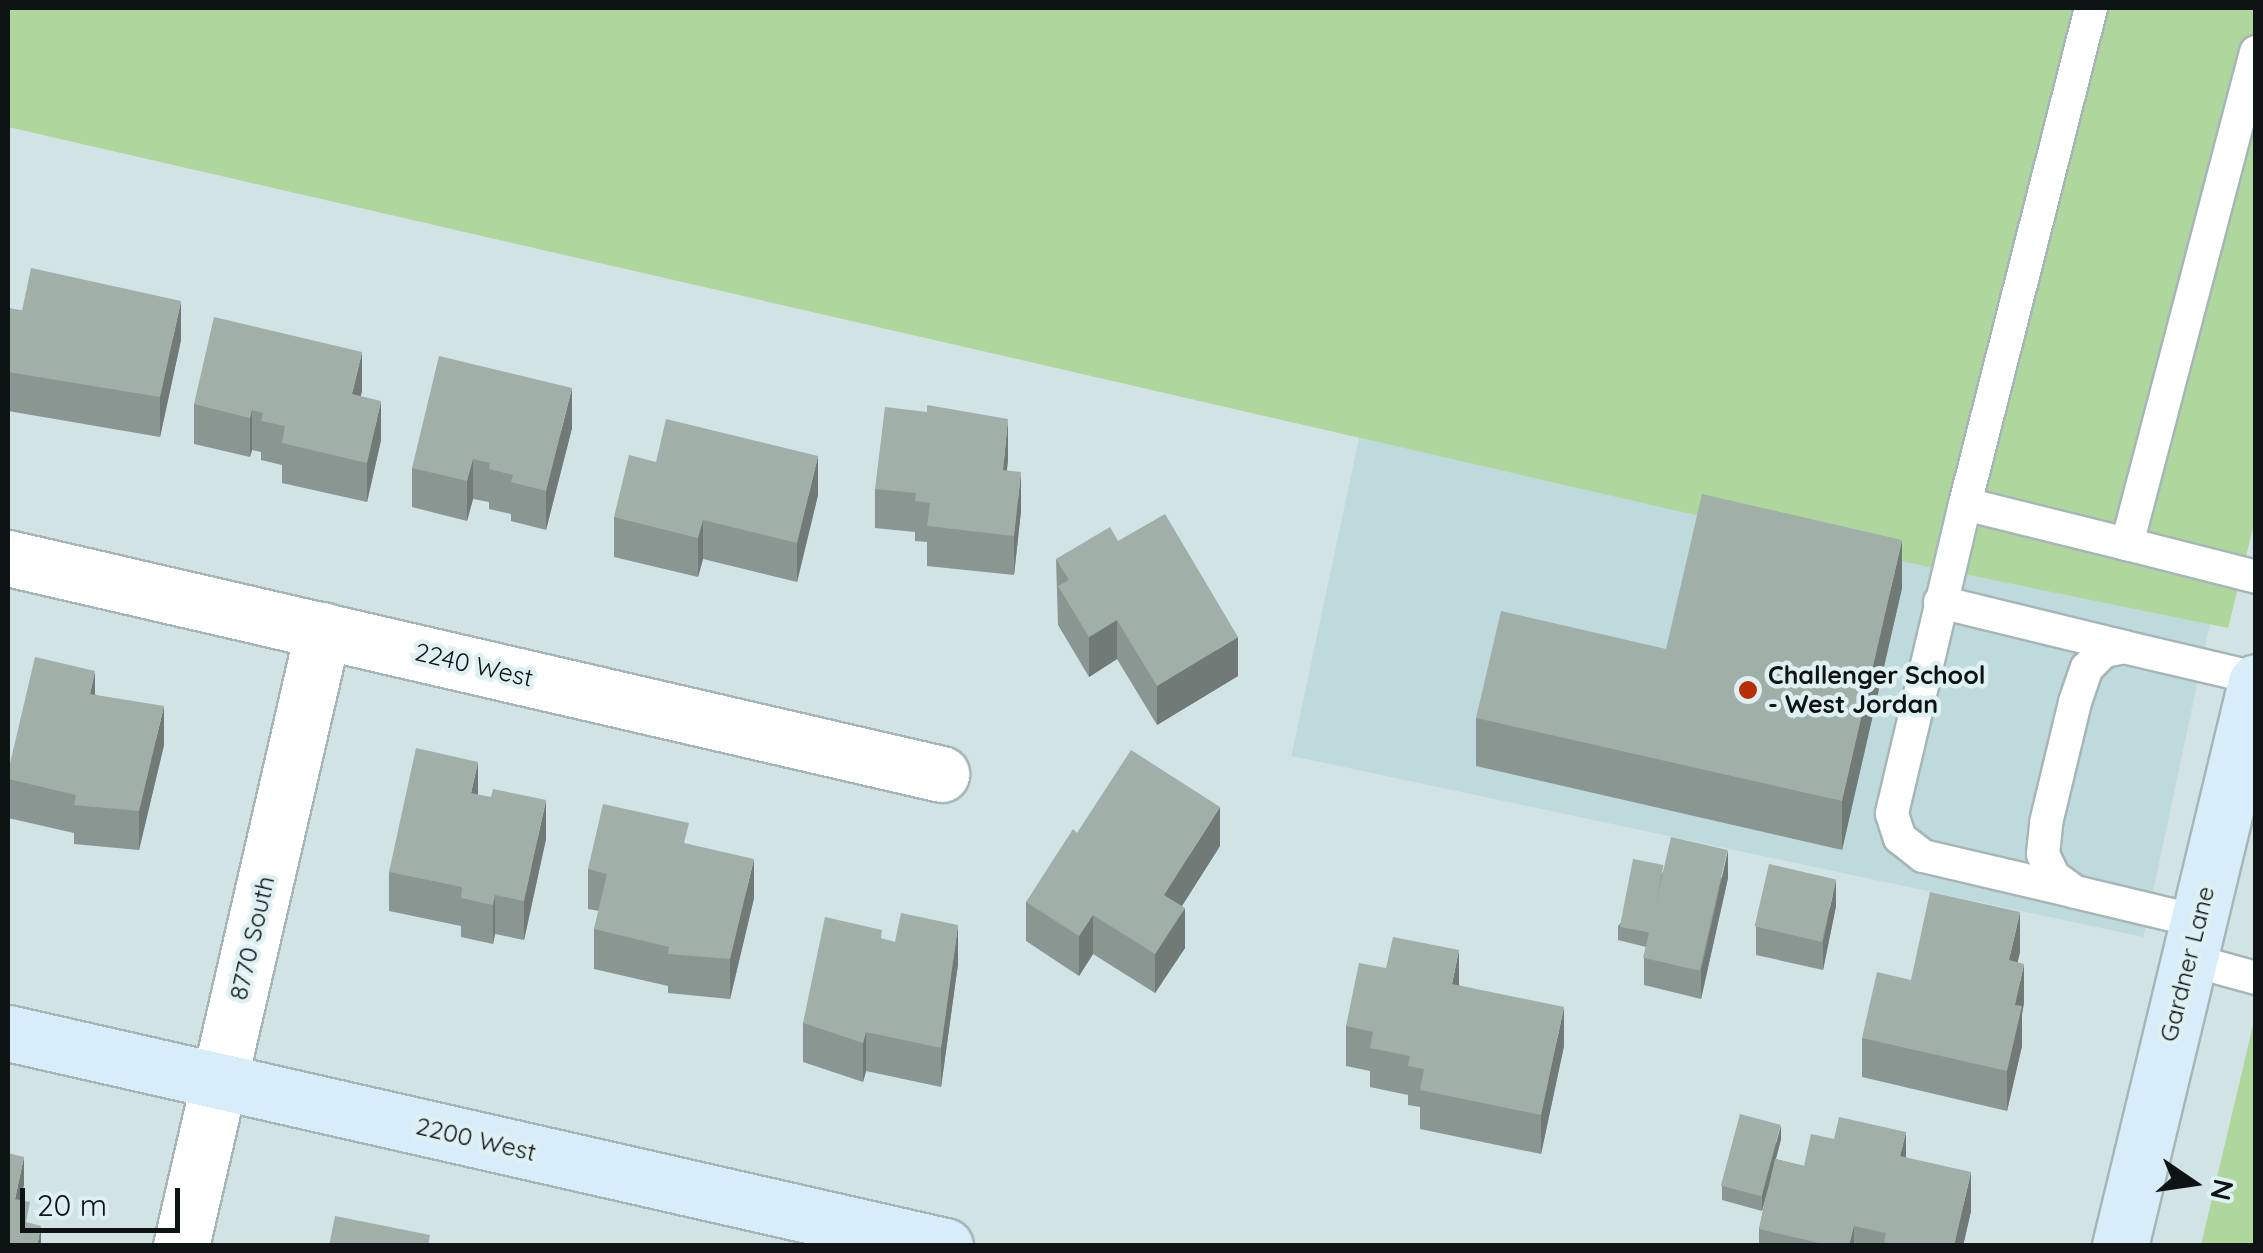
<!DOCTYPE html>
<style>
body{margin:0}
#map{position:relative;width:2263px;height:1253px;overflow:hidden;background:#d2e3e5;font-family:Quicksand,sans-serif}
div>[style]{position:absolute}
.built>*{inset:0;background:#bfdadc;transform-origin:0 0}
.green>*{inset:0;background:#afd79d}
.roads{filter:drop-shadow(2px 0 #a6b6b7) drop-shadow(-2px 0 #a6b6b7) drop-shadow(0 2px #a6b6b7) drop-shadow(0 -2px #a6b6b7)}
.lane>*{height:32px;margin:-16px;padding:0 16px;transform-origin:16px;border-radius:16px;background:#fff}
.street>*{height:55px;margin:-27.5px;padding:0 27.5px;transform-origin:27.5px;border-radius:27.5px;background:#fff}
.secondary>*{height:55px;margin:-27.5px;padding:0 27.5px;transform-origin:27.5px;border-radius:27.5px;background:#d8edfa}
.wall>*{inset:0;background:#8a9691}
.shaded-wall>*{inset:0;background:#717a76}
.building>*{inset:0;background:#a1afa9;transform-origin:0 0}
.dots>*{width:28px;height:28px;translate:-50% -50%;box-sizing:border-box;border:5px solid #dff0f2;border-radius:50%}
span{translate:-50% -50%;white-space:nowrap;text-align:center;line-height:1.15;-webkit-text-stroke:9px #dff0f2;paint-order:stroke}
.street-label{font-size:25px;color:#0e1314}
.poi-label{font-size:25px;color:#0e1314;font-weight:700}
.left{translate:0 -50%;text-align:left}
.frame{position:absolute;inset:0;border:10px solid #0e1314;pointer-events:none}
.north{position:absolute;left:2143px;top:1133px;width:100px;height:100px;-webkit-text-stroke:8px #dff0f2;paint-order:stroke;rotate:103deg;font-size:28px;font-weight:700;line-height:40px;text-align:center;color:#0e1314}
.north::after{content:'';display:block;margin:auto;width:35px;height:45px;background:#0e1314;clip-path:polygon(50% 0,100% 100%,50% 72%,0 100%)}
.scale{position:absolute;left:20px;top:1188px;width:160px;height:45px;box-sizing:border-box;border:5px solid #0e1314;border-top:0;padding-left:12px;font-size:30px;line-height:35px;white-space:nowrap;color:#0e1314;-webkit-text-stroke:8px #dff0f2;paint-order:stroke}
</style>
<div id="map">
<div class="built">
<div style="left:1359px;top:438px;width:871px;height:325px;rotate:12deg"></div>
</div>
<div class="green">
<div style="clip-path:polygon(8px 8px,2255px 8px,2255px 520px,2228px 628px,1856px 552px,8px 127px)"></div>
<div style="clip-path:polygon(2254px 1021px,2255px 1245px,2201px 1245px)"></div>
</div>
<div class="roads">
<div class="lane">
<div style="left:2091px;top:8px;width:512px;rotate:104.25deg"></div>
<div style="left:1965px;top:504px;width:167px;rotate:13.9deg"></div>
<div style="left:2256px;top:52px;width:509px;rotate:104.69deg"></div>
<div style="left:2127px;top:544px;width:133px;rotate:14.3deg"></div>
<div style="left:1965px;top:504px;width:318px;rotate:103.3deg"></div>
<div style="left:1892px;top:814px;width:25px;rotate:72deg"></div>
<div style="left:1900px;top:838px;width:29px;rotate:38deg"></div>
<div style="left:1923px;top:856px;width:153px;rotate:13.2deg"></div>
<div style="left:1940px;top:602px;width:189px;rotate:13.7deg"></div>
<div style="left:2197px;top:921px;width:125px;rotate:-166.6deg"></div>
<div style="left:2075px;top:892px;width:26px;rotate:-144deg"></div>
<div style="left:2054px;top:877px;width:25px;rotate:-116deg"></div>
<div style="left:2043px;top:854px;width:31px;rotate:-84deg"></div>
<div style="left:2046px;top:823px;width:124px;rotate:-76.5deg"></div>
<div style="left:2075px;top:702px;width:36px;rotate:-71deg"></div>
<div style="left:2087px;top:668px;width:24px;rotate:-45deg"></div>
<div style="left:2104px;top:651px;width:20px;rotate:-11deg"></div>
<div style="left:2124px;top:647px;width:136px;rotate:13.2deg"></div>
<div style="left:2187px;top:959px;width:72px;rotate:15.4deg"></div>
</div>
<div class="street">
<div style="left:8px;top:558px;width:958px;rotate:13.03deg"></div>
<div style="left:181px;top:1246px;width:632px;rotate:-77.02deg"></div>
</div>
<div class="secondary">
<div style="left:8px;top:1033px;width:961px;rotate:12.81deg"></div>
<div style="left:2120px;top:1246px;width:580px;rotate:-76.44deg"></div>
</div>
</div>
<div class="wall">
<div style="clip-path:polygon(8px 308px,181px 340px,160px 437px,8px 411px)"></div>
<div style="clip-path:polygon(362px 391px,360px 396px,381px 440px,367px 502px,282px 483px,282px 465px,261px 460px,261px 452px,252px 450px,250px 457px,194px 444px,194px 404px)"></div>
<div style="clip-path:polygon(572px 428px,546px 530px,511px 521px,511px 514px,489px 509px,489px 502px,473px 499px,467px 521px,412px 507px,412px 468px)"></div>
<div style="clip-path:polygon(1008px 459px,1007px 470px,1021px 511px,1014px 575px,927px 566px,927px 542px,915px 541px,915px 532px,875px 528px,875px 489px)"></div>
<div style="clip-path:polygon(818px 495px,797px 582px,703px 559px,698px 577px,614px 557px,614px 517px)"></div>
<div style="clip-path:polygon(1118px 541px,1238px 676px,1157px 725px,1117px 659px,1089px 677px,1058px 625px,1056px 559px)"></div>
<div style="clip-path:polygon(1902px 588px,1842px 850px,1476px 766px,1476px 718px,1666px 649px)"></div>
<div style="clip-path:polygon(95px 694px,164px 745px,139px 850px,74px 844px,74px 833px,8px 818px,8px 772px)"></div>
<div style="clip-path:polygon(546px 839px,524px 940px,495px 934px,493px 944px,461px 937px,461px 926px,389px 911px,389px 872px)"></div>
<div style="clip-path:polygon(689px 844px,754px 898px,730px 999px,668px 993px,668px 986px,594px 969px,594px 929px,599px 911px,588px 909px,588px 869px)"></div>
<div style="clip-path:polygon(1220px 846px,1182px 906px,1185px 948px,1155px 993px,1093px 954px,1079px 976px,1026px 941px,1026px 902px)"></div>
<div style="clip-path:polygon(1663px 872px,1728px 878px,1701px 999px,1644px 985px,1644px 958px,1646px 947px,1618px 940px,1618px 926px)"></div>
<div style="clip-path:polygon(1836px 906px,1823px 970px,1756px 955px,1756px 927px)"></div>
<div style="clip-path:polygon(882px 939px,958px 964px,941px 1087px,866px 1071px,863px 1082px,803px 1062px,803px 1023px)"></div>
<div style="clip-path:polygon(2020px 952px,2017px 962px,2024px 1003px,2022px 1014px,2022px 1046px,2007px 1111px,1862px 1077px,1862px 1038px,1911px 980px)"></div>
<div style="clip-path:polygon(1459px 985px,1564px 1046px,1541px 1154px,1420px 1129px,1420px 1107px,1408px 1105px,1408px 1095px,1370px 1087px,1370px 1071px,1346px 1066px,1346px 1026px)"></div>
<div style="clip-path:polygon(1781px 1139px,1776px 1159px,1804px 1166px,1906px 1157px,1971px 1211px,1963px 1246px,1759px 1246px,1759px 1229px,1768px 1187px,1762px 1211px,1722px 1200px,1722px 1186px)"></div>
</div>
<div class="shaded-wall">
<div style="clip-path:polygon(181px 301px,181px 340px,160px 437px,160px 397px)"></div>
<div style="clip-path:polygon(362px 352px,362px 391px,352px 433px,352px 394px)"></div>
<div style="clip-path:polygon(572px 388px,572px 428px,546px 530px,546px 491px)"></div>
<div style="clip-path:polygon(381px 401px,381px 440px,367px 502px,367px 463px)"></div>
<div style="clip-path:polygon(252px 410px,252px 450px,250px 457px,250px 418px)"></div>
<div style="clip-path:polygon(1008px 419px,1008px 459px,1003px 509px,1003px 470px)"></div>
<div style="clip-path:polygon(818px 456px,818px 495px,797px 582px,797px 543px)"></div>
<div style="clip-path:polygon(473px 459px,473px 499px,467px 521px,467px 481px)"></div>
<div style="clip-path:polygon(1021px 472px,1021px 511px,1014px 575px,1014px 536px)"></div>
<div style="clip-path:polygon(703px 520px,703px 559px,698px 577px,698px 538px)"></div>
<div style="clip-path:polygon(1902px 540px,1902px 588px,1842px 850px,1842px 801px)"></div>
<div style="clip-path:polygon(1117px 620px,1117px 659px,1089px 677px,1089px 637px)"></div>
<div style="clip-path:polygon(1238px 637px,1238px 676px,1157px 725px,1157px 686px)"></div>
<div style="clip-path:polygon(95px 671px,95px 711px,90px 694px)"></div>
<div style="clip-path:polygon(164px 706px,164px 745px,139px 850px,139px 811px)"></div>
<div style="clip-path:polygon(478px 762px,478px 801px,471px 793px)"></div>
<div style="clip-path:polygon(546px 800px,546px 839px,524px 940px,524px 901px)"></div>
<div style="clip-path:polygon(1220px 807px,1220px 846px,1164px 934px,1164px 895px)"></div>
<div style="clip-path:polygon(1728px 850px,1728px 878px,1701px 999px,1701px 971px)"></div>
<div style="clip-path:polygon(754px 859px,754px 898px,730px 999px,730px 959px)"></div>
<div style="clip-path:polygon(1836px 879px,1836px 906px,1823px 970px,1823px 942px)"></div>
<div style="clip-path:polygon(495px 895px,495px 934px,493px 944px,493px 905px)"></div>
<div style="clip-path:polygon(1185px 908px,1185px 948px,1155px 993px,1155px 954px)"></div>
<div style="clip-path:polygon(2020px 912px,2020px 952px,2009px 999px,2009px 960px)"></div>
<div style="clip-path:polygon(1093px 915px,1093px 954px,1079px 976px,1079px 936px)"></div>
<div style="clip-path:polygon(958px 925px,958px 964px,941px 1087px,941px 1048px)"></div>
<div style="clip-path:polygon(1459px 950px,1459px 990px,1452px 984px)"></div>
<div style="clip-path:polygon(2024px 964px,2024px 1003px,2022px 1014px,2022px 1046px,2007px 1111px,2007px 1071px,2015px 1005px)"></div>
<div style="clip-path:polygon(1564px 1007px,1564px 1046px,1541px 1154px,1541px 1115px)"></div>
<div style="clip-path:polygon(866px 1032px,866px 1071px,863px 1082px,863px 1043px)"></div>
<div style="clip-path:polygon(1781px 1125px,1781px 1139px,1762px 1211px,1762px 1196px)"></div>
<div style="clip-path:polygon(1906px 1132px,1906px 1171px,1900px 1156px)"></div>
<div style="clip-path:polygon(24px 1157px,24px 1185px,15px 1227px,15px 1199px)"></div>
<div style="clip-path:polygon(1971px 1172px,1971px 1211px,1963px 1246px,1954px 1246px)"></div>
<div style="clip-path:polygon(41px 1226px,41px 1246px,37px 1246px)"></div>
<div style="clip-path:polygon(1854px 1226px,1854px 1246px,1849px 1246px)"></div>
</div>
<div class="building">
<div style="clip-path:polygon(31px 268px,181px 301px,160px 397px,8px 372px,8px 308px,22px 311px)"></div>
<div style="clip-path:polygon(214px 317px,362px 352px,352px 394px,381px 401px,367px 463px,282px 443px,285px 426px,261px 421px,263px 413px,252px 410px,250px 418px,194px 404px)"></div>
<div style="clip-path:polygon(439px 356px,572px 388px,546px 491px,511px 482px,513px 475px,489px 469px,490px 463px,473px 459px,467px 481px,412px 468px)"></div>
<div style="clip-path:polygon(927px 405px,1008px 419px,1003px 470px,1021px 472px,1014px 536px,927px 526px,930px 503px,915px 501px,916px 493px,875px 489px,885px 407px,927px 412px)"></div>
<div style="clip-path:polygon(666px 419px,818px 456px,797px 543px,703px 520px,698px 538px,614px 517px,629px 455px,656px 462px)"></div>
<div style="clip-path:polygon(1702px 494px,1902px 540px,1842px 801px,1476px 718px,1501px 611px,1666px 649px)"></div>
<div style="clip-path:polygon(1165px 514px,1238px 637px,1157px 686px,1117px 620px,1089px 637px,1058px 586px,1069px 580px,1056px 559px,1110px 527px,1118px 541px)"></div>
<div style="clip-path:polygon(35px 657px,95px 671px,90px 694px,164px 706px,139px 811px,74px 805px,76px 795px,8px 779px,8px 772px)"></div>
<div style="clip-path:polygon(416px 748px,478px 762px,471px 793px,491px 797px,493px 789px,546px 800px,524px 901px,495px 895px,493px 905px,461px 898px,462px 887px,389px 872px)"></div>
<div style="clip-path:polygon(1131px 750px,1220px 807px,1164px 895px,1185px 908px,1155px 954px,1093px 915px,1079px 936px,1026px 902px,1073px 829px,1077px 833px)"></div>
<div style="clip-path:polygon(603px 804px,689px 823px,684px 843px,754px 859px,730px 959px,668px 954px,669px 947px,594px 929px,607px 874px,588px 869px)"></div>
<div style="left:1671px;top:837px;width:58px;height:124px;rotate:13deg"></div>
<div style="left:1633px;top:859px;width:31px;height:69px;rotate:11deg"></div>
<div style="left:1769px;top:864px;width:69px;height:64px;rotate:13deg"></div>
<div style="clip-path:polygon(1930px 892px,2020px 912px,2009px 960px,2024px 964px,2015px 1005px,2022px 1006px,2007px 1071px,1862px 1038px,1877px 972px,1911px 980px)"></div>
<div style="clip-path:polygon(901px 913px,958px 925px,941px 1048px,866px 1032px,863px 1043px,803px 1023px,825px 917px,882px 930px,881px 938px,895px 942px)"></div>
<div style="clip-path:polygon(1393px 937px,1459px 950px,1452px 984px,1564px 1007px,1541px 1115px,1420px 1090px,1424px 1069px,1408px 1066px,1410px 1056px,1370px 1048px,1373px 1032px,1346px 1026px,1359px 963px,1386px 968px)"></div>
<div style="left:1740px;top:1114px;width:42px;height:74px;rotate:15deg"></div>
<div style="clip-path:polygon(1839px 1117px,1906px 1132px,1900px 1156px,1971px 1172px,1954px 1246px,1897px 1246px,1884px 1242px,1886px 1233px,1854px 1226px,1849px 1246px,1832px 1246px,1759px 1229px,1775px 1159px,1804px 1166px,1811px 1134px,1834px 1139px)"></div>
<div style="clip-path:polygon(8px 1153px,24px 1157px,15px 1199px,30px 1202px,26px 1222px,41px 1226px,37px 1246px,8px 1246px)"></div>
<div style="clip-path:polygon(335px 1216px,430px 1235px,428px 1246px,329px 1246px)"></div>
</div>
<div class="dots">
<div style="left:1748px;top:690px;background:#b82e05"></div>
</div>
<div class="street-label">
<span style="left:474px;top:665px;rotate:13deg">2240 West</span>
<span style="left:252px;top:938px;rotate:-77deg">8770 South</span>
<span style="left:2187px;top:964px;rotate:-76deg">Gardner Lane</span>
<span style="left:476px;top:1139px;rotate:13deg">2200 West</span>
</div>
<div class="poi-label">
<span class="left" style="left:1768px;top:690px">Challenger School<br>- West Jordan</span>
</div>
<div class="frame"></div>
<div class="north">N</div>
<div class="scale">20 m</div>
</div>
